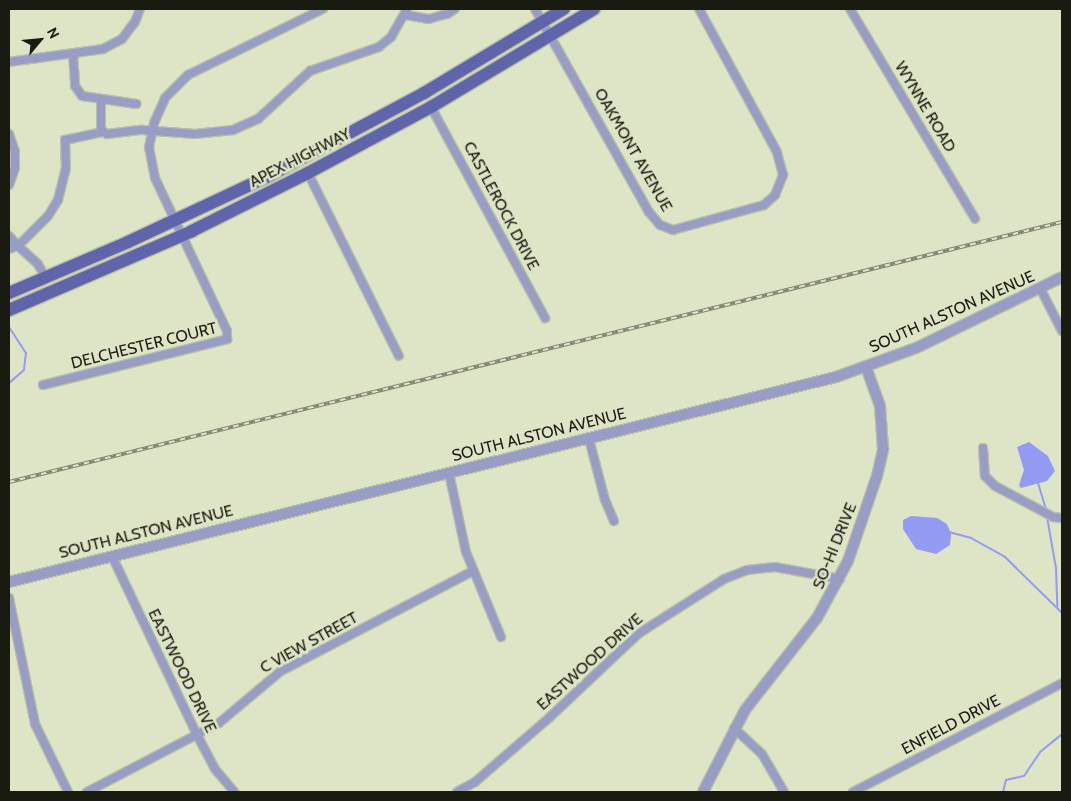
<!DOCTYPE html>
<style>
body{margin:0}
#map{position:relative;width:1071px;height:801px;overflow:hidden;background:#dee4c6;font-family:Cabin,sans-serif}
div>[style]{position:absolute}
.water>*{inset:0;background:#949bf4}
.stream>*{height:2px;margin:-1px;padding:0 1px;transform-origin:1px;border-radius:1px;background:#949bf4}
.roads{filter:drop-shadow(1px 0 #bbc0a5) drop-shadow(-1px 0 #bbc0a5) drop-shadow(0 1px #bbc0a5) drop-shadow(0 -1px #bbc0a5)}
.minor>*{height:8px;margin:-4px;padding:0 4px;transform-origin:4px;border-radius:4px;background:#989dc5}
.tertiary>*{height:10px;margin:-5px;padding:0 5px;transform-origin:5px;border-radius:5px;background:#989dc5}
.primary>*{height:12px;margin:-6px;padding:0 6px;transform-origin:6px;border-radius:6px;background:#5f64ab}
.rail>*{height:4px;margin-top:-2px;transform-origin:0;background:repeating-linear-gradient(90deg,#dee4c6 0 5.5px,#7f836e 0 11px);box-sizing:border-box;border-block:1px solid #7f836e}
span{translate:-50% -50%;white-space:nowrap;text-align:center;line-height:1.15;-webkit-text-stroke:5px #dee4c6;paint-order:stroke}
.street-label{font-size:16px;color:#191b10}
.frame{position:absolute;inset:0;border:10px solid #191b10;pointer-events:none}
.north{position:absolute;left:15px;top:15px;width:50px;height:50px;-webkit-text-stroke:4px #dee4c6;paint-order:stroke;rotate:62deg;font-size:14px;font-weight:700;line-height:20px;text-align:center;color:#191b10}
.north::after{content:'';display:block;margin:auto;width:18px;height:22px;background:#191b10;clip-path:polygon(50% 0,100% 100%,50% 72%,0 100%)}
</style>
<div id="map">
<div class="water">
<div style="clip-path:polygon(1029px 442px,1048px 456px,1055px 471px,1047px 481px,1021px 488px,1019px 485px,1024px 470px,1017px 447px)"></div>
<div style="clip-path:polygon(911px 516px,937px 518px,947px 524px,951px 534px,950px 545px,936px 554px,916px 549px,903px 529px,903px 520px)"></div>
</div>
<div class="stream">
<div style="left:9px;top:327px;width:31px;rotate:57deg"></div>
<div style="left:26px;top:353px;width:17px;rotate:97deg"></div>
<div style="left:24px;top:370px;width:20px;rotate:139deg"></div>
<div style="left:1038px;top:483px;width:28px;rotate:73deg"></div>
<div style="left:1047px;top:517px;width:52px;rotate:80deg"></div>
<div style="left:1056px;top:568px;width:38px;rotate:88deg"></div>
<div style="left:949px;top:532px;width:23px;rotate:15deg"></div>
<div style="left:971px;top:538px;width:39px;rotate:29deg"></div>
<div style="left:1005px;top:557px;width:80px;rotate:44.5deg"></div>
<div style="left:1003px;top:792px;width:12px;rotate:-76deg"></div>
<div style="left:1006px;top:780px;width:18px;rotate:-13deg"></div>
<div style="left:1024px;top:776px;width:29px;rotate:-56deg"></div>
<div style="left:1040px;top:752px;width:28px;rotate:-39deg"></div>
</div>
<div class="roads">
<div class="minor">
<div style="left:535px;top:9px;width:233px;rotate:60.7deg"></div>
<div style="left:649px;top:212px;width:17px;rotate:50deg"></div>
<div style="left:660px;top:225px;width:14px;rotate:21deg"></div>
<div style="left:673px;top:230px;width:94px;rotate:-15.4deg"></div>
<div style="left:764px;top:205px;width:15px;rotate:-42deg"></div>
<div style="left:775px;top:195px;width:22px;rotate:-68deg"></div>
<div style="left:783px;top:175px;width:24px;rotate:-105deg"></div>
<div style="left:777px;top:152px;width:163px;rotate:-118.6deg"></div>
<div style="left:850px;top:9px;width:244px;rotate:59.2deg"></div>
<div style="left:406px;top:15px;width:23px;rotate:10deg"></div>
<div style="left:429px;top:19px;width:19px;rotate:-16deg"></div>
<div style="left:447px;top:14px;width:9px;rotate:-32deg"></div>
<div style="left:73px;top:54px;width:32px;rotate:86deg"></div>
<div style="left:75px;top:86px;width:12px;rotate:55deg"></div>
<div style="left:82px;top:96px;width:55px;rotate:8.4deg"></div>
<div style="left:9px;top:62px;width:95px;rotate:-7.9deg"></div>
<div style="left:103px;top:49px;width:21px;rotate:-28deg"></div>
<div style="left:122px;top:39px;width:21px;rotate:-53deg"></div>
<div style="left:135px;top:22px;width:14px;rotate:-69deg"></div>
<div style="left:101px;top:101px;width:29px;rotate:90deg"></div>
<div style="left:101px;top:130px;width:7px;rotate:34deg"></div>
<div style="left:107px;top:134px;width:35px;rotate:-7deg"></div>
<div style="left:142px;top:130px;width:53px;rotate:4.3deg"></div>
<div style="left:195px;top:134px;width:38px;rotate:-6deg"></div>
<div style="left:233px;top:130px;width:27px;rotate:-24deg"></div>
<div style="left:258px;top:119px;width:71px;rotate:-42.7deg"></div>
<div style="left:310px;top:71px;width:73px;rotate:-19.2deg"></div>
<div style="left:379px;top:47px;width:16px;rotate:-40deg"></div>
<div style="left:391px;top:37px;width:32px;rotate:-60deg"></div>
<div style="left:431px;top:107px;width:240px;rotate:61.6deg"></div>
<div style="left:9px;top:134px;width:18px;rotate:71deg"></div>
<div style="left:15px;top:151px;width:17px;rotate:90deg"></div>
<div style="left:15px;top:168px;width:18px;rotate:109deg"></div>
<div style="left:308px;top:173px;width:204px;rotate:63.6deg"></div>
<div style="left:9px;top:236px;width:13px;rotate:48deg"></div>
<div style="left:18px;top:246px;width:9px;rotate:162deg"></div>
<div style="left:46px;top:278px;width:16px;rotate:-120deg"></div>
<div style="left:38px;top:264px;width:27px;rotate:-138deg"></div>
<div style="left:18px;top:246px;width:42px;rotate:-45deg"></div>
<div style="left:48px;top:216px;width:19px;rotate:-58deg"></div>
<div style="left:58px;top:200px;width:32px;rotate:-76deg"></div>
<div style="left:66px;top:169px;width:29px;rotate:-92deg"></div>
<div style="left:65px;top:140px;width:39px;rotate:-12deg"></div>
<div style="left:1040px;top:288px;width:48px;rotate:62.9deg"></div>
<div style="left:43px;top:385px;width:190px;rotate:-14deg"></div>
<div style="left:227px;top:339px;width:8px;rotate:-90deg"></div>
<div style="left:227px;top:331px;width:169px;rotate:-115.2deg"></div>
<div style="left:155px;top:178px;width:32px;rotate:-101deg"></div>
<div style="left:149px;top:147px;width:25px;rotate:-78deg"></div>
<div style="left:154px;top:123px;width:27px;rotate:-66deg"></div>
<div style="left:165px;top:98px;width:33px;rotate:-45deg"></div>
<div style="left:188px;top:75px;width:150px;rotate:-26.1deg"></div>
<div style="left:589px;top:439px;width:63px;rotate:75.3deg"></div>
<div style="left:605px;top:500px;width:23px;rotate:67deg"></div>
<div style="left:983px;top:448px;width:28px;rotate:86deg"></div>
<div style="left:985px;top:476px;width:14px;rotate:45deg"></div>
<div style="left:995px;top:486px;width:66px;rotate:28.1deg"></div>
<div style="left:1053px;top:517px;width:9px;rotate:6deg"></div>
<div style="left:449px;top:473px;width:81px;rotate:77.9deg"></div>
<div style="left:466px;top:552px;width:92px;rotate:67.6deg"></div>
<div style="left:112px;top:556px;width:198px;rotate:64.6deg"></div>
<div style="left:197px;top:735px;width:38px;rotate:62deg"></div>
<div style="left:215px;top:769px;width:30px;rotate:50deg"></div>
<div style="left:9px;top:598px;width:129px;rotate:78.3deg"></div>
<div style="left:35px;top:724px;width:76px;rotate:64.1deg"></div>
<div style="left:734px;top:728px;width:38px;rotate:43deg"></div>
<div style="left:762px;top:754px;width:44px;rotate:59.9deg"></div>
<div style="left:87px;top:792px;width:149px;rotate:-27.6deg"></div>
<div style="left:219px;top:723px;width:81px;rotate:-40deg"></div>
<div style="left:281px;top:671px;width:216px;rotate:-27.5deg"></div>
<div style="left:457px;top:792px;width:21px;rotate:-29deg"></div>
<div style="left:475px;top:782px;width:99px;rotate:-40.9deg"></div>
<div style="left:550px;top:717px;width:121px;rotate:-43.3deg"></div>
<div style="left:638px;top:634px;width:102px;rotate:-32.6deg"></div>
<div style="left:724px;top:579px;width:25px;rotate:-21deg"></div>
<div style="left:747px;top:570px;width:28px;rotate:-6deg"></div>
<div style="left:775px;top:567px;width:66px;rotate:10.5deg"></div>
<div style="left:853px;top:792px;width:236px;rotate:-27.5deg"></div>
</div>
<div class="tertiary">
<div style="left:9px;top:582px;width:852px;rotate:-13.92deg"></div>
<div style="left:836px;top:377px;width:85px;rotate:-19.9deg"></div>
<div style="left:916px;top:348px;width:162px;rotate:-25.9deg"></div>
<div style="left:703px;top:792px;width:92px;rotate:-62.9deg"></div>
<div style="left:745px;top:710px;width:117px;rotate:-52deg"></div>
<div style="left:817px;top:618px;width:65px;rotate:-61.5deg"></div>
<div style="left:848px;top:561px;width:90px;rotate:-71.2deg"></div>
<div style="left:877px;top:476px;width:28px;rotate:-77deg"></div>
<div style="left:883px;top:449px;width:43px;rotate:-94deg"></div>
<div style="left:880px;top:406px;width:41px;rotate:-109.7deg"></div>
</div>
<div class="primary">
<div style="left:9px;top:293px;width:129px;rotate:-23.2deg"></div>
<div style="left:128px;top:242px;width:158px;rotate:-25.1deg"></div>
<div style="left:271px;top:175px;width:174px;rotate:-28.2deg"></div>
<div style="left:424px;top:93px;width:163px;rotate:-31deg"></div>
<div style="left:9px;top:310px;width:199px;rotate:-23.3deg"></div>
<div style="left:192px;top:231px;width:130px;rotate:-26.6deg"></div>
<div style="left:308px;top:173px;width:140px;rotate:-28.2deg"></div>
<div style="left:431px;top:107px;width:190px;rotate:-31deg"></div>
</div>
</div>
<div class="rail">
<div style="left:9px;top:482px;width:1085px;rotate:-13.87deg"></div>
</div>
<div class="street-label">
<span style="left:925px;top:107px;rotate:59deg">WYNNE ROAD</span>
<span style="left:633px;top:150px;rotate:60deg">OAKMONT AVENUE</span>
<span style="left:300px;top:158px;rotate:-27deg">APEX HIGHWAY</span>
<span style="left:501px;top:206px;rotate:62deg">CASTLEROCK DRIVE</span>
<span style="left:952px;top:312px;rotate:-24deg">SOUTH ALSTON AVENUE</span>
<span style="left:144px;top:346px;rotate:-14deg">DELCHESTER COURT</span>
<span style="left:539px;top:435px;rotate:-14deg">SOUTH ALSTON AVENUE</span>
<span style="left:146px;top:532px;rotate:-14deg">SOUTH ALSTON AVENUE</span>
<span style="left:835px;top:546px;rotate:-68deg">SO-HI DRIVE</span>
<span style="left:309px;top:643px;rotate:-29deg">C VIEW STREET</span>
<span style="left:590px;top:662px;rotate:-42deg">EASTWOOD DRIVE</span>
<span style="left:182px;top:671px;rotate:64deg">EASTWOOD DRIVE</span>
<span style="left:951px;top:725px;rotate:-28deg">ENFIELD DRIVE</span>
</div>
<div class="frame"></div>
<div class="north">N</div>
</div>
